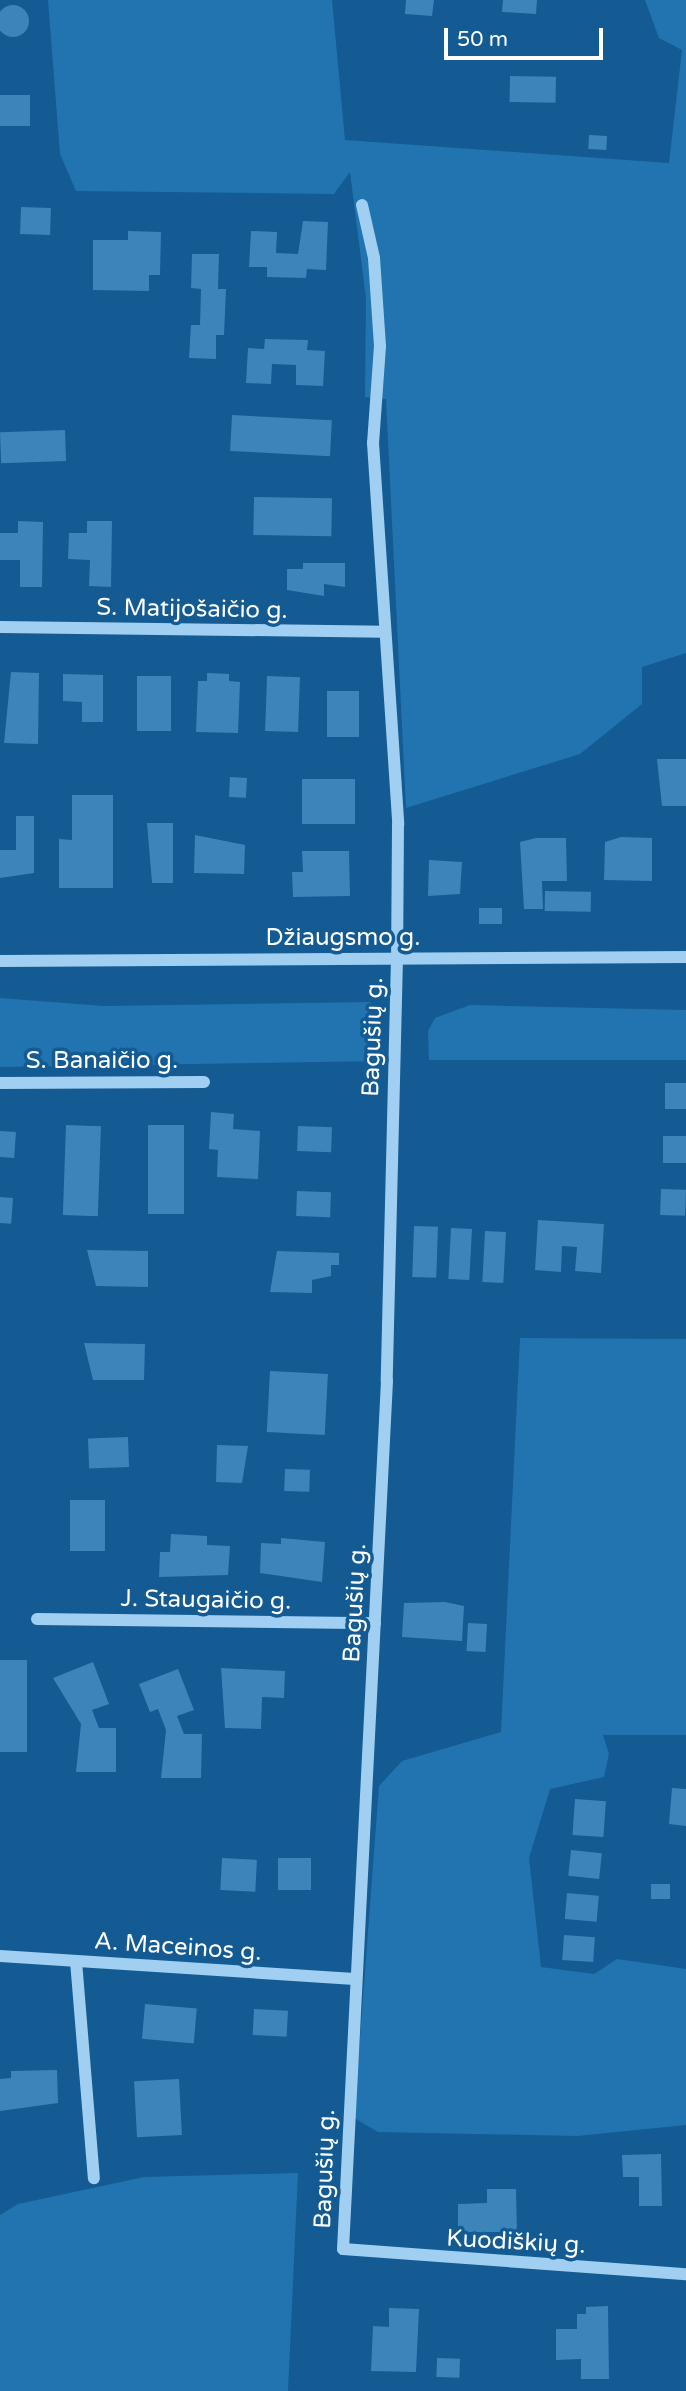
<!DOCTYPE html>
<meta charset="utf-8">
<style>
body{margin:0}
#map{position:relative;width:686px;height:2391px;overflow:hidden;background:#135b92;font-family:"Varela Round",sans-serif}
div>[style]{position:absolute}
.green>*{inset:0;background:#2174b0}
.building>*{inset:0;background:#3b85bb;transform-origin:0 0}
.round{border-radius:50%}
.minor>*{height:12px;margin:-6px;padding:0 6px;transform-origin:6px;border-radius:6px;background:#a0cff2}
span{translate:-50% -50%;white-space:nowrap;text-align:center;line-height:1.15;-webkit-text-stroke:7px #135b92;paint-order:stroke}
.street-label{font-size:24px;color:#fff}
.scale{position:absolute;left:444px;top:28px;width:159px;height:32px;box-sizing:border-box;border:4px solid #fff;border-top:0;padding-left:9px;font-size:21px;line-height:24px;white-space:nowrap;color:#fff;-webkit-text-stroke:5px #135b92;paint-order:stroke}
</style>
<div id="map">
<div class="green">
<div style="clip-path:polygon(48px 0,332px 0,345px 140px,669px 163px,682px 50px,659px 38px,645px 0,686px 0,686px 653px,642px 667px,642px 704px,580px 754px,406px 808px,386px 399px,365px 397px,366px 298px,350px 172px,334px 194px,76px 191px,60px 154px)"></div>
<div style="clip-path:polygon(0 998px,103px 1006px,370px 1002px,380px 1010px,384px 1061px,0 1067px)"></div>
<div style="clip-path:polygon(470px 1005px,686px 1010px,686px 1060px,429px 1060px,428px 1031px,435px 1018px)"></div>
<div style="clip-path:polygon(520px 1338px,686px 1339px,686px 1735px,603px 1735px,609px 1754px,604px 1777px,550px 1789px,529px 1858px,541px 1967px,594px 1974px,617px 1959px,686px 1969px,686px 2125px,577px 2136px,378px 2132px,354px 2118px,379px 1786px,402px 1761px,501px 1732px)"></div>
<div style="clip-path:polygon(298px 2173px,288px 2391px,0 2391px,0 2215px,18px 2204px,144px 2177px)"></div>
</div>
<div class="building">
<div style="clip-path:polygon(406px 0,434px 0,432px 16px,405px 14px)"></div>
<div style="clip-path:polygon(503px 0,537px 0,536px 14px,502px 12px)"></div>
<div class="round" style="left:-3px;top:5px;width:32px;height:32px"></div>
<div style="left:510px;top:76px;width:46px;height:26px;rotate:1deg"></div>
<div style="left:30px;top:95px;width:31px;height:30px;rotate:90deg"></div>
<div style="left:589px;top:135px;width:18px;height:14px;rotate:3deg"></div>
<div style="left:21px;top:207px;width:30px;height:27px;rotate:2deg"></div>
<div style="clip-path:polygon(303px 221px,328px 222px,326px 270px,307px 269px,306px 278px,267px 277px,267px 267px,249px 267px,251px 231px,277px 232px,276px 253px,298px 254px)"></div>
<div style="clip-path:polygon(128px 231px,161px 232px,160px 275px,149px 275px,149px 291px,93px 290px,93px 240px,128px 240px)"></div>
<div style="clip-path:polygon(192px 254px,219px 254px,218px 289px,226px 289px,224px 335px,216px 335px,216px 359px,189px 358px,191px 325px,200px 325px,201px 289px,191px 288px)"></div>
<div style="clip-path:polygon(265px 339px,308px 340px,307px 350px,325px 351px,323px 386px,296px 385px,296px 365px,272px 364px,271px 384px,246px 383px,248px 348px,264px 349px)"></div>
<div style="left:232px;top:415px;width:100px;height:36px;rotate:3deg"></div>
<div style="left:65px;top:430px;width:31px;height:65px;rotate:88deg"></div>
<div style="left:254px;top:497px;width:78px;height:38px;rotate:1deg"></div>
<div style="clip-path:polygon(18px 521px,43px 522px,42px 587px,20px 587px,20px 560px,0 560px,0 533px,18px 533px)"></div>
<div style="clip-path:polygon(87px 521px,112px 521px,111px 587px,89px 586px,90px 560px,68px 559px,69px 533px,87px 533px)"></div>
<div style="clip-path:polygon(303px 563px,345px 563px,345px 587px,324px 584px,324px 596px,287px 590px,287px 569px,303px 569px)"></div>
<div style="clip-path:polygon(11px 672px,39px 673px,38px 744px,4px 743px)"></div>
<div style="clip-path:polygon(207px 673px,229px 674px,229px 681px,240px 682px,238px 733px,196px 732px,198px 681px,207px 681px)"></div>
<div style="clip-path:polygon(63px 674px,103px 675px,103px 722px,82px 722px,82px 702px,63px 701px)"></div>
<div style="left:137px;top:676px;width:34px;height:55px"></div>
<div style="left:267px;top:676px;width:33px;height:55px;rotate:2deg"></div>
<div style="left:327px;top:691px;width:32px;height:46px"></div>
<div style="clip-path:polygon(657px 759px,686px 759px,686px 806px,662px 806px)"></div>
<div style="left:230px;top:777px;width:17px;height:20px;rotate:3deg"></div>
<div style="left:302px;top:779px;width:53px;height:45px"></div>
<div style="clip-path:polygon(72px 795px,113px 795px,113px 888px,59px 888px,59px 839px,72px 840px)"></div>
<div style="clip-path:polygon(16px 816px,34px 816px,34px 873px,0 878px,0 850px,16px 850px)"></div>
<div style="clip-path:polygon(147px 823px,173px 823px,173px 883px,152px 883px)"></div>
<div style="clip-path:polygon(195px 835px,245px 845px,244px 874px,194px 873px)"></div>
<div style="clip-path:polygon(621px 837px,652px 838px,652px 881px,604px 880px,605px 842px)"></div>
<div style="clip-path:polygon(536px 838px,566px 838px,567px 881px,542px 881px,543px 909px,524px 909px,520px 842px)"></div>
<div style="clip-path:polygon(302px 851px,349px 851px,350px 896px,293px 897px,292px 872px,303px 872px)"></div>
<div style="clip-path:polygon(429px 860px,462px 862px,460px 894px,428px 896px)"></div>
<div style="left:545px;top:891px;width:46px;height:20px;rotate:1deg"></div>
<div style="left:502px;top:908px;width:16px;height:23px;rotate:90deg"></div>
<div style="left:665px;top:1083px;width:21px;height:26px"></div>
<div style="clip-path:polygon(211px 1112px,234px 1114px,233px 1129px,260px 1131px,258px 1179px,217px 1177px,218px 1150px,209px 1149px)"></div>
<div style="left:66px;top:1125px;width:35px;height:90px;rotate:2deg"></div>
<div style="left:148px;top:1125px;width:36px;height:89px"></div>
<div style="left:298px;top:1126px;width:34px;height:25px;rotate:2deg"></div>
<div style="left:0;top:1131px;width:16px;height:26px;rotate:4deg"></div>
<div style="left:663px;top:1136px;width:23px;height:27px"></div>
<div style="left:661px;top:1189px;width:25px;height:26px;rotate:2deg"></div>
<div style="left:297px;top:1191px;width:34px;height:25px;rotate:2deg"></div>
<div style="left:0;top:1197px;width:13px;height:26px;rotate:4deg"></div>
<div style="clip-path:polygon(538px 1220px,604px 1224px,601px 1273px,575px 1271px,577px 1247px,562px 1246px,561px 1272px,535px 1270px)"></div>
<div style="left:414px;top:1226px;width:24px;height:51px;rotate:2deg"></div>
<div style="left:451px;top:1228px;width:21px;height:51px;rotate:3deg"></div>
<div style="left:485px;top:1231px;width:21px;height:51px;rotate:3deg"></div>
<div style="clip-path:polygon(87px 1250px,148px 1251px,148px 1287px,96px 1286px)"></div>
<div style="clip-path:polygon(277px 1251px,339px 1253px,339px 1265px,331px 1265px,331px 1276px,312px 1280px,312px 1293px,270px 1292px)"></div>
<div style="clip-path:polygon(84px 1343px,145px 1344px,144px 1380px,93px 1380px)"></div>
<div style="left:270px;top:1371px;width:58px;height:61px;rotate:3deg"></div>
<div style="left:128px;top:1437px;width:30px;height:40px;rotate:88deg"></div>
<div style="clip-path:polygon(217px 1445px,248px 1446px,242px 1483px,216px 1482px)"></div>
<div style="left:285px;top:1469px;width:25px;height:22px;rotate:2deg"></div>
<div style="left:70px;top:1500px;width:35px;height:51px"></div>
<div style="clip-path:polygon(171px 1534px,207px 1536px,207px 1545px,230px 1546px,228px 1575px,159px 1577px,160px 1552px,170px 1552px)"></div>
<div style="clip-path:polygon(281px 1538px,325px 1542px,322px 1582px,260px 1573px,261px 1543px,281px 1544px)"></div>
<div style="clip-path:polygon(445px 1602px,464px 1606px,462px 1641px,402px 1637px,404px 1603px)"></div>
<div style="left:468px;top:1623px;width:19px;height:28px;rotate:3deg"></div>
<div style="left:0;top:1660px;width:27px;height:92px"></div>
<div style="clip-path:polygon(93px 1662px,109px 1704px,92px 1710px,99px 1728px,116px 1728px,116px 1772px,76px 1772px,81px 1724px,53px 1678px)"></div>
<div style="clip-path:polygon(221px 1668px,285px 1671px,284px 1698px,262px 1697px,261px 1729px,225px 1728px)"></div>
<div style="clip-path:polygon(178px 1669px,194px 1710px,177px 1716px,184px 1734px,202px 1734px,201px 1778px,161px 1778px,166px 1730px,158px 1709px,150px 1712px,139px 1684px)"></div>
<div style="clip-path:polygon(672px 1788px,686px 1789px,686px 1826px,669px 1824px)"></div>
<div style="left:575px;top:1799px;width:31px;height:36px;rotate:4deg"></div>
<div style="left:571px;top:1850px;width:31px;height:26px;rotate:6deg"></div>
<div style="left:222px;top:1858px;width:35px;height:32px;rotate:3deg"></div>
<div style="left:278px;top:1858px;width:33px;height:32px"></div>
<div style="left:651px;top:1884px;width:19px;height:15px"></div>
<div style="left:567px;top:1893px;width:32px;height:26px;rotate:5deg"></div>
<div style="left:564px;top:1935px;width:31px;height:25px;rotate:4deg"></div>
<div style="left:145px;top:2004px;width:52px;height:35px;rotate:5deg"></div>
<div style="left:254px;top:2009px;width:34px;height:26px;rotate:3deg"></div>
<div style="clip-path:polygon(57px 2070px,58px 2103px,0 2111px,0 2079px,11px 2078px,11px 2071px)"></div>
<div style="left:179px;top:2079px;width:56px;height:45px;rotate:87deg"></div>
<div style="clip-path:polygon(661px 2154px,662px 2206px,639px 2206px,639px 2177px,623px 2177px,622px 2155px)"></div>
<div style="clip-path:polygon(487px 2189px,516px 2189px,517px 2232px,458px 2232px,458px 2204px,487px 2203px)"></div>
<div style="clip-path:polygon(608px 2306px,609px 2379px,581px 2379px,581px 2359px,556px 2360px,556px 2329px,577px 2329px,577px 2314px,586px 2314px,586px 2307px)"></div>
<div style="clip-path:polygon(389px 2308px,419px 2309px,416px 2372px,371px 2371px,373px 2326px,389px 2327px)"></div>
<div style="left:437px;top:2358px;width:23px;height:19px;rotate:2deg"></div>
</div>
<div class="minor">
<div style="left:362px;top:205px;width:54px;rotate:77.2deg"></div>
<div style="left:374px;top:258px;width:88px;rotate:86.1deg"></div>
<div style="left:380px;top:346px;width:97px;rotate:94.1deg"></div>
<div style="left:373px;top:443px;width:382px;rotate:86.2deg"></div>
<div style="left:398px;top:824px;width:134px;rotate:90.4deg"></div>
<div style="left:397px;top:958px;width:423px;rotate:91.4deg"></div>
<div style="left:387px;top:1381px;width:869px;rotate:92.9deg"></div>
<div style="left:343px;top:2249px;width:344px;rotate:4.2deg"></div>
<div style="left:0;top:627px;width:384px;rotate:0.7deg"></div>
<div style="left:0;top:961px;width:686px;rotate:-0.33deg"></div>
<div style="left:0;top:1083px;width:204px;rotate:-0.3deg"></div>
<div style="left:37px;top:1619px;width:338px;rotate:0.7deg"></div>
<div style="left:0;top:1956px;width:355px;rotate:3.7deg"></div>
<div style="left:76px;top:1961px;width:218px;rotate:85.3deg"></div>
</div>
<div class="street-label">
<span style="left:192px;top:609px;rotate:1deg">S. Matijošaičio g.</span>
<span style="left:343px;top:938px">Džiaugsmo g.</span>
<span style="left:373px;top:1037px;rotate:-88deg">Bagušių g.</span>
<span style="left:102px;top:1061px">S. Banaičio g.</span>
<span style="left:206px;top:1600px;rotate:1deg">J. Staugaičio g.</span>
<span style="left:355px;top:1603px;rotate:-87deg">Bagušių g.</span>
<span style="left:178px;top:1947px;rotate:4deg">A. Maceinos g.</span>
<span style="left:325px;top:2169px;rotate:-88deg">Bagušių g.</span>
<span style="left:516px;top:2242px;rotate:3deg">Kuodiškių g.</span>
</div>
<div class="scale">50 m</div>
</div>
